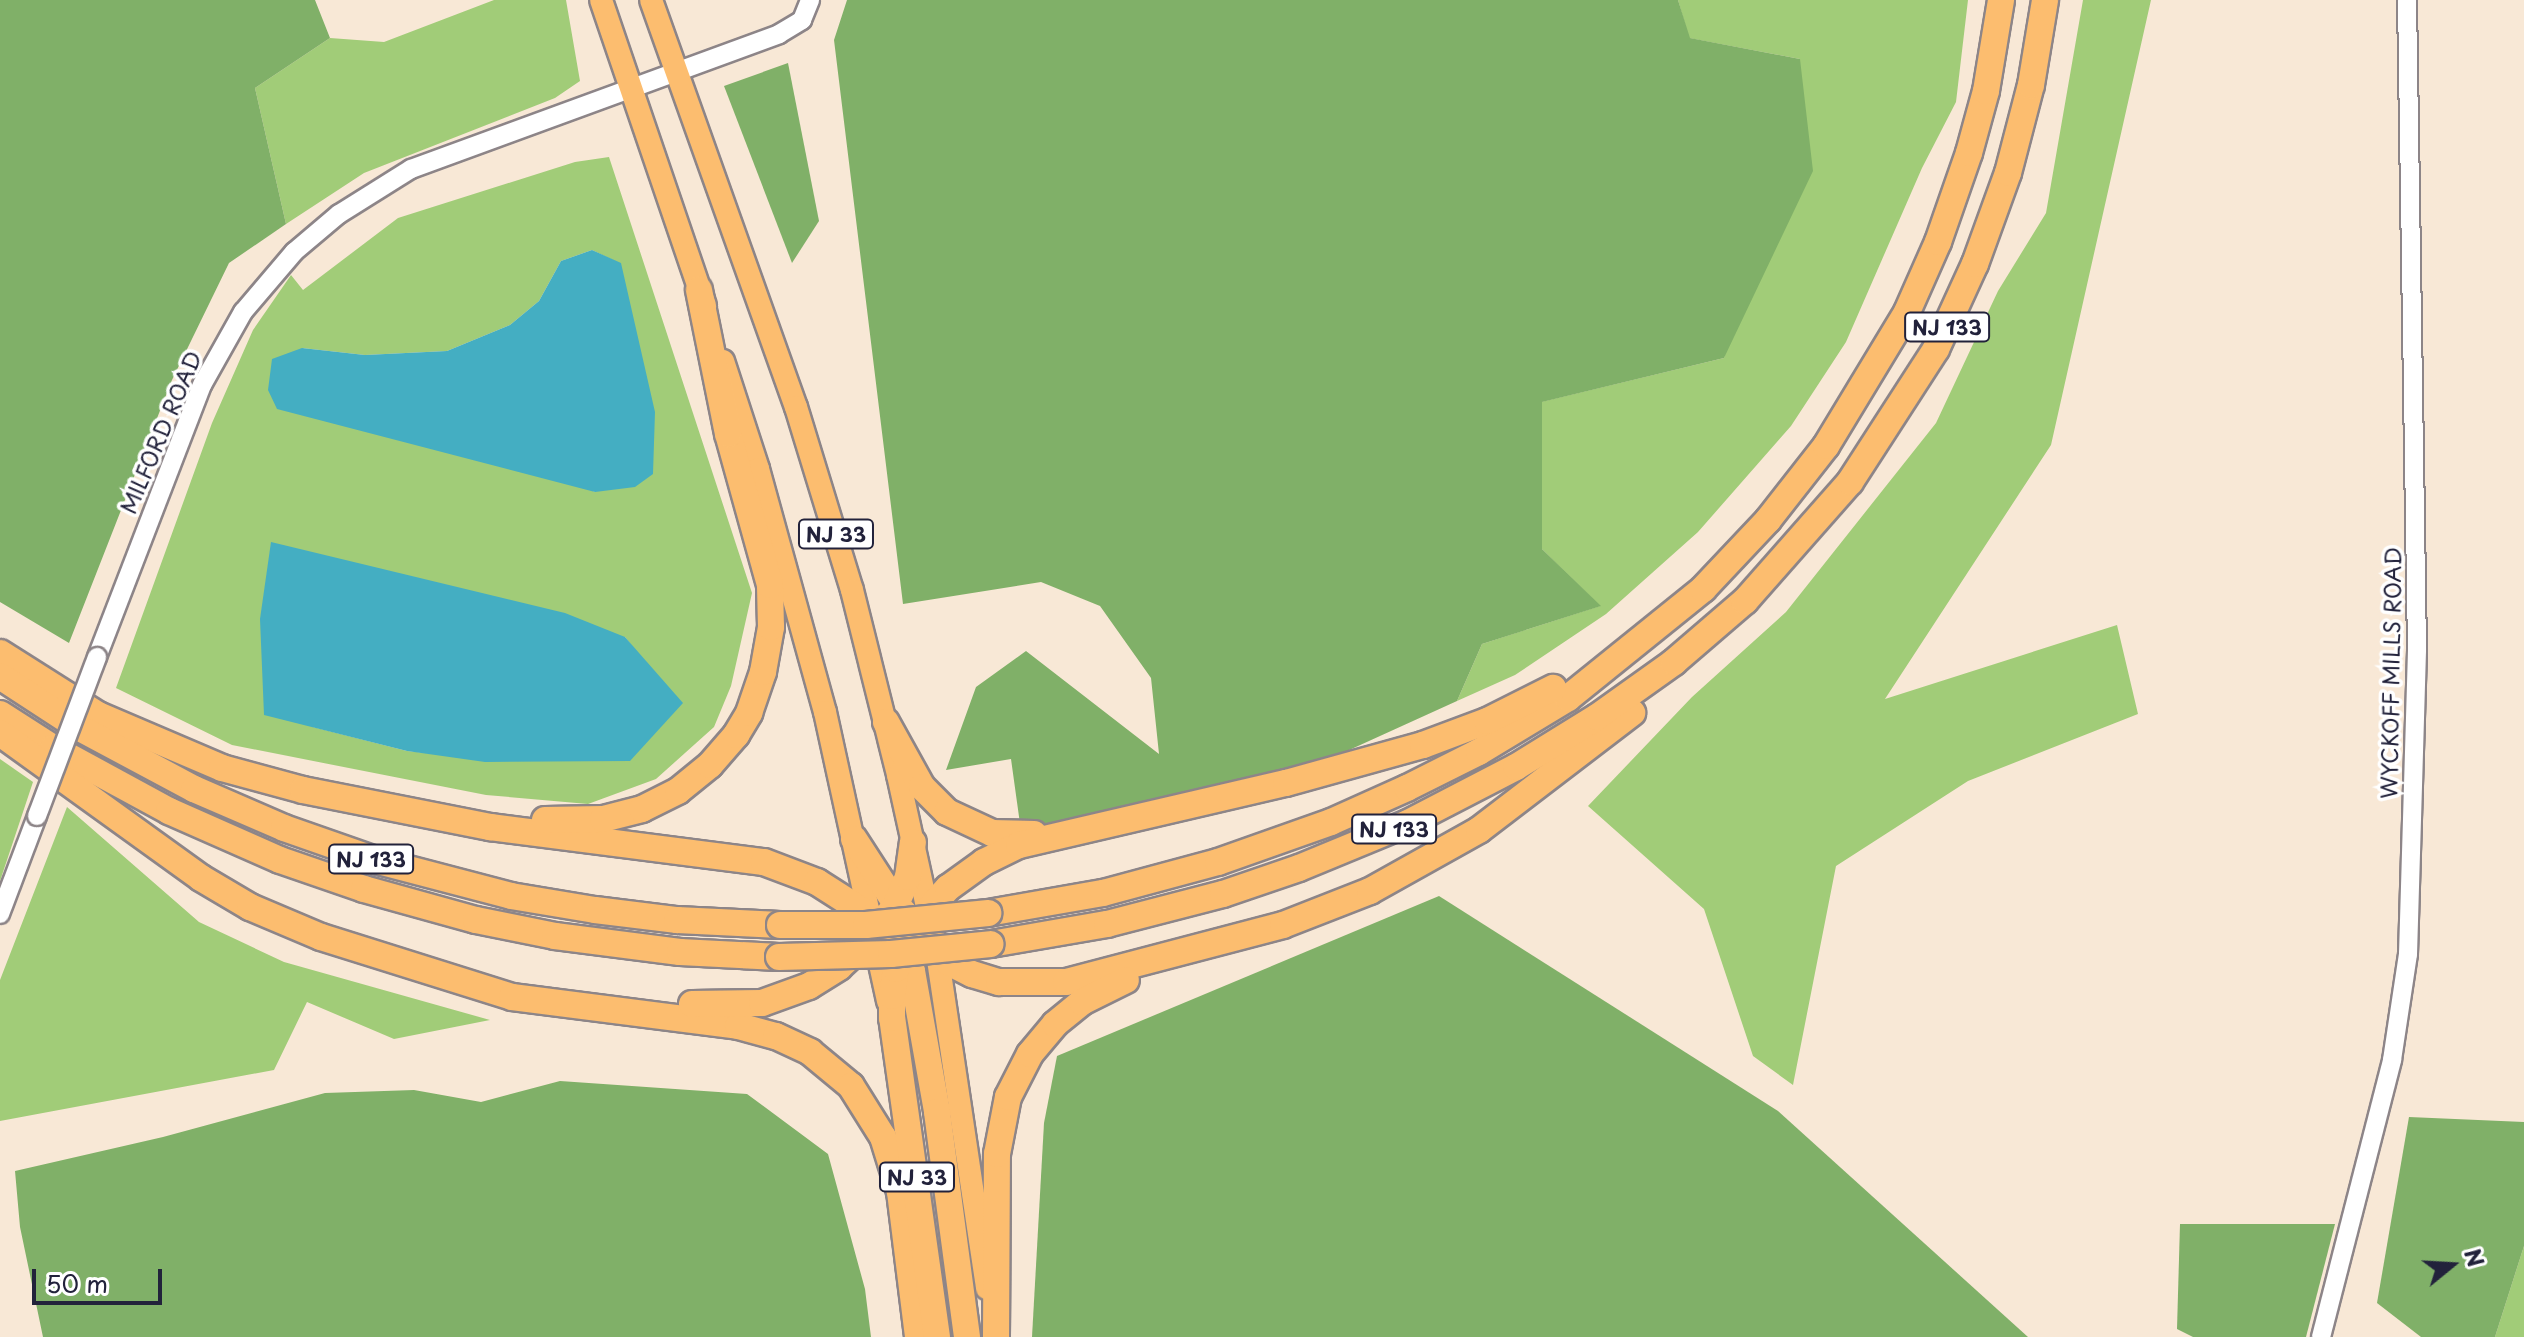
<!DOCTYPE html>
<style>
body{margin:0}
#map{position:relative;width:2524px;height:1337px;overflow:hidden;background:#f8e8d6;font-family:"Playpen Sans",sans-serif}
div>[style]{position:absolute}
.green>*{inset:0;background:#a1cc78}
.forest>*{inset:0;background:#80b068}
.water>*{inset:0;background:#44aec2}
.roads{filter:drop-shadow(2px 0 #8d8588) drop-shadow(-2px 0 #8d8588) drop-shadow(0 2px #8d8588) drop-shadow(0 -2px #8d8588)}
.minor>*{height:18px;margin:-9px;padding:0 9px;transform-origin:9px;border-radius:9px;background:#fff}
.major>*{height:22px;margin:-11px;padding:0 11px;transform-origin:11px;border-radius:11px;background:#fcbd6f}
.highway>*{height:26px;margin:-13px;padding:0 13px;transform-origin:13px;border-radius:13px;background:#fcbd6f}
.bridges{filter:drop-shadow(2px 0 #8d8588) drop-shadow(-2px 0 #8d8588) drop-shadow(0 2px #8d8588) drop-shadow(0 -2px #8d8588)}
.minor-bridge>*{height:18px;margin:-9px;padding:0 9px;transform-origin:9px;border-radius:9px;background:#fff}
.highway-bridge>*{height:26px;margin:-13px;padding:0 13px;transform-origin:13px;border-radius:13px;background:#fcbd6f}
span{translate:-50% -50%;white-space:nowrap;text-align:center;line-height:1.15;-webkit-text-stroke:7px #fff;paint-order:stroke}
.shield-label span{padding:2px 6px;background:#fff;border:2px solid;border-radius:6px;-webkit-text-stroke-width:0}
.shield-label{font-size:20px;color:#22223b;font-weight:700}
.street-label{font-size:22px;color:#22223b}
.north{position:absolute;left:2412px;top:1225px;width:80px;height:80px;-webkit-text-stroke:6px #fff;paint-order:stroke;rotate:72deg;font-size:22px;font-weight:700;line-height:32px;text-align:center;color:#22223b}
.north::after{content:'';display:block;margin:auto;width:28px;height:36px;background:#22223b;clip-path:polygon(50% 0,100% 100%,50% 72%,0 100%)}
.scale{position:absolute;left:32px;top:1269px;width:130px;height:36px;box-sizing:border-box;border:4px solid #22223b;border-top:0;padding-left:10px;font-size:24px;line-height:28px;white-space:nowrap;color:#22223b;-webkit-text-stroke:6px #fff;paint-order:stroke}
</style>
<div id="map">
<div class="green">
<div style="clip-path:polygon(494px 0,566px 0,580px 81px,555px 98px,364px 173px,286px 224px,255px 88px,330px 38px,384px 42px)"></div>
<div style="clip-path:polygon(1678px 0,1968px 0,1956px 102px,1922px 168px,1846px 342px,1791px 426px,1698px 532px,1606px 614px,1515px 675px,1457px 701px,1482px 644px,1600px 606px,1542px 549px,1541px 402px,1724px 358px,1800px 59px,1689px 38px)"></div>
<div style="clip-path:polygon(2083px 0,2151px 0,2051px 445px,1885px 699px,2117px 625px,2138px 714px,1968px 781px,1836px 866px,1793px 1085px,1753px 1056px,1704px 909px,1588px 806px,1692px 697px,1786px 612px,1936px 423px,1998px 291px,2046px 213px)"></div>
<div style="clip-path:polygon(evenodd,609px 157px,752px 593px,731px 686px,714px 727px,656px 779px,588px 804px,486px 795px,232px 745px,116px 688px,212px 423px,253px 330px,291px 275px,303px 290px,398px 218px,575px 162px,609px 157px,592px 250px,621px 264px,595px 492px,302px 348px,365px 355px,447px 351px,510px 325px,539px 301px,561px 261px,592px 250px,609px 157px,625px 637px,646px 664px,446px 755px,407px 751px,313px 727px,625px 637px)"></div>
<div style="clip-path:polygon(0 759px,33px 782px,0 881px)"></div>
<div style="clip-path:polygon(67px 807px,199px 922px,284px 962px,490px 1020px,394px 1039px,307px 1002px,274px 1070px,0 1121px,0 980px)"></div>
<div style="clip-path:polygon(2524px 1246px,2524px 1337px,2495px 1337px)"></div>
</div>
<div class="forest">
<div style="clip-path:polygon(0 0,315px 0,330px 38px,255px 88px,286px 224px,229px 263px,172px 380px,69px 643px,0 602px)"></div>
<div style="clip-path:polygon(847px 0,1678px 0,1690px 38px,1800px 59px,1813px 171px,1724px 358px,1542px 402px,1542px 549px,1601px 606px,1482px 644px,1457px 701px,1325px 761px,1021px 831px,1011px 759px,946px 770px,976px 687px,1026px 651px,1159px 754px,1151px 678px,1100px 606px,1041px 582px,903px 604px,834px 40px)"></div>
<div style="clip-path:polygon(788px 63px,819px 221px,792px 263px,724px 86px)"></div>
<div style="clip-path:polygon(1439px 896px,1778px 1111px,2028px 1337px,1032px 1337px,1044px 1123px,1057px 1056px)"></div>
<div style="clip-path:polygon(560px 1081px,747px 1094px,828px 1154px,865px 1289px,871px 1337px,43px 1337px,20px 1227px,15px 1171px,163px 1137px,325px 1093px,414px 1090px,481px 1102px)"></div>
<div style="clip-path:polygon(2409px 1117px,2524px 1122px,2524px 1246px,2495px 1337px,2421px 1337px,2377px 1303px)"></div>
<div style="clip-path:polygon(2180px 1224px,2335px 1224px,2306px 1337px,2193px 1337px,2177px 1329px)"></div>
</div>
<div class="water">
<div style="clip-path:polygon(592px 250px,621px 263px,655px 412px,653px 474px,635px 487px,595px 492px,277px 409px,268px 390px,272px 359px,302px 348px,365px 355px,447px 351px,510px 325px,539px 301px,561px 261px)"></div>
<div style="clip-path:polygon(271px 542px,565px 613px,625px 637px,683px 703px,630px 761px,485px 762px,407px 751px,264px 715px,260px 619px)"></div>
</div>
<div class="roads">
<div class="minor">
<div style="left:97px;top:657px;width:292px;rotate:-68.9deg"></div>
<div style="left:202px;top:385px;width:84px;rotate:-60.7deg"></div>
<div style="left:243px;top:312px;width:79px;rotate:-49.6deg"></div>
<div style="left:294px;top:252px;width:59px;rotate:-40.2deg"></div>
<div style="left:339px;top:214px;width:85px;rotate:-32deg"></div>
<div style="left:411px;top:169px;width:392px;rotate:-20.1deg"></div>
<div style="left:779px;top:34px;width:27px;rotate:-31deg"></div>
<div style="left:802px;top:20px;width:22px;rotate:-68deg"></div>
<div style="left:0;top:914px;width:105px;rotate:-69.3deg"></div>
<div style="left:2321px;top:1337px;width:286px;rotate:-75.6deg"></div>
<div style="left:2392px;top:1060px;width:107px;rotate:-81.4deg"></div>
<div style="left:2408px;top:954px;width:304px;rotate:-88.3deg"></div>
<div style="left:2417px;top:650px;width:650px;rotate:-90.88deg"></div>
</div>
<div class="major">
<div style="left:601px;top:0;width:323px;rotate:71.2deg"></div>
<div style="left:651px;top:0;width:432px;rotate:70.4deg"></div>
<div style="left:796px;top:407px;width:191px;rotate:73deg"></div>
<div style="left:852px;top:590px;width:191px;rotate:76deg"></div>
<div style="left:898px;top:775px;width:182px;rotate:77.6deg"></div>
<div style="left:937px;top:953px;width:339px;rotate:81.5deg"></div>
<div style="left:723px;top:361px;width:114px;rotate:72deg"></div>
<div style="left:758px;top:469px;width:252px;rotate:74.6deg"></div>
<div style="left:825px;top:712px;width:296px;rotate:77.7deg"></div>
</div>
<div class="highway">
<div style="left:0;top:653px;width:116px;rotate:32.3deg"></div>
<div style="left:98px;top:715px;width:135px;rotate:23.1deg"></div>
<div style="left:222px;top:768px;width:84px;rotate:15.2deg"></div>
<div style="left:303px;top:790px;width:191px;rotate:11.2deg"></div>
<div style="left:490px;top:827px;width:276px;rotate:7.3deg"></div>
<div style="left:764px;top:862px;width:57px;rotate:20.7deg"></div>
<div style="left:817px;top:882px;width:65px;rotate:32.5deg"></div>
<div style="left:872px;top:917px;width:45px;rotate:45.9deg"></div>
<div style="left:903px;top:949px;width:24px;rotate:68deg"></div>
<div style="left:912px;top:971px;width:143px;rotate:79.9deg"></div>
<div style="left:937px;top:1112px;width:227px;rotate:82.4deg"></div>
<div style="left:0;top:676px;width:93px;rotate:33.2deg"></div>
<div style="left:78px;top:727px;width:132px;rotate:28.1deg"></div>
<div style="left:194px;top:789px;width:98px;rotate:23.4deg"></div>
<div style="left:284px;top:828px;width:100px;rotate:19.3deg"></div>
<div style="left:378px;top:861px;width:138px;rotate:14.7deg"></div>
<div style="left:511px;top:896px;width:85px;rotate:9.5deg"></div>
<div style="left:595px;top:910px;width:83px;rotate:7deg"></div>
<div style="left:677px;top:920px;width:103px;rotate:2.8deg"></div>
<div style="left:0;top:714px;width:63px;rotate:32.7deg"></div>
<div style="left:53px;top:748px;width:132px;rotate:28.5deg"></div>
<div style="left:169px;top:811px;width:121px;rotate:23.8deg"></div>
<div style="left:280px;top:860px;width:89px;rotate:19deg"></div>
<div style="left:364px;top:889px;width:116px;rotate:15.5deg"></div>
<div style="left:476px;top:920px;width:81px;rotate:11.4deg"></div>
<div style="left:555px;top:936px;width:126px;rotate:7.3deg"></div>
<div style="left:680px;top:952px;width:99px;rotate:2.9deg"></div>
<div style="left:886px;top:722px;width:74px;rotate:61deg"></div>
<div style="left:922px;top:787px;width:35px;rotate:45deg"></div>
<div style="left:947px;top:812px;width:50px;rotate:25deg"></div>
<div style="left:992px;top:833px;width:42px;rotate:1.4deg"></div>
<div style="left:0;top:733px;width:248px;rotate:35.8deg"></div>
<div style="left:201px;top:878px;width:57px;rotate:30.6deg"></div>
<div style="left:250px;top:907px;width:77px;rotate:22.9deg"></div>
<div style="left:321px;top:937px;width:200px;rotate:17.4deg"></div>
<div style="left:512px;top:997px;width:228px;rotate:7.3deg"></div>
<div style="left:738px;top:1026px;width:39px;rotate:15deg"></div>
<div style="left:776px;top:1036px;width:38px;rotate:25deg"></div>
<div style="left:810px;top:1052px;width:53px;rotate:39.7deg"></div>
<div style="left:851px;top:1086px;width:60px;rotate:57.9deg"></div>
<div style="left:883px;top:1137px;width:58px;rotate:72.8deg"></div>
<div style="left:900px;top:1192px;width:146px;rotate:82.9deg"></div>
<div style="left:545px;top:820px;width:58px;rotate:-1deg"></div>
<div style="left:603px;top:819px;width:40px;rotate:-14.4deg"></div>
<div style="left:642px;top:809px;width:40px;rotate:-26.6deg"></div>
<div style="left:678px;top:791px;width:41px;rotate:-39.1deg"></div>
<div style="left:710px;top:765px;width:40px;rotate:-49deg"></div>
<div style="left:736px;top:735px;width:26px;rotate:-59deg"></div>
<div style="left:749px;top:713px;width:43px;rotate:-71.1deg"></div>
<div style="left:763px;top:672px;width:46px;rotate:-79.9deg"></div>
<div style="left:771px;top:627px;width:42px;rotate:-91.4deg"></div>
<div style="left:770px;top:585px;width:157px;rotate:-105.5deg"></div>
<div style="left:728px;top:434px;width:147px;rotate:-101.4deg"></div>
<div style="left:854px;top:839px;width:77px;rotate:57.1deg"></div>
<div style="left:896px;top:904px;width:78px;rotate:48.1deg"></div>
<div style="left:948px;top:962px;width:27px;rotate:27deg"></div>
<div style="left:972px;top:974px;width:28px;rotate:17deg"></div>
<div style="left:999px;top:982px;width:67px"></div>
<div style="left:1066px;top:982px;width:224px;rotate:-14.7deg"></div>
<div style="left:1283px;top:925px;width:93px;rotate:-21.3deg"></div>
<div style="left:1370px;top:891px;width:125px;rotate:-29.2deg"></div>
<div style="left:1479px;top:830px;width:193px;rotate:-37.4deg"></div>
<div style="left:988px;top:913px;width:117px;rotate:-9.9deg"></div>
<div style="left:1103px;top:893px;width:119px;rotate:-15.1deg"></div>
<div style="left:1218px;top:862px;width:120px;rotate:-19.5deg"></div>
<div style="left:1331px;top:822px;width:83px;rotate:-24.1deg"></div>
<div style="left:1407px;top:788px;width:80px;rotate:-26.6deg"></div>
<div style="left:1479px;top:752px;width:104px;rotate:-31.2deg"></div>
<div style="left:1568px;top:698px;width:174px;rotate:-38.9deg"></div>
<div style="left:1703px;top:589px;width:95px;rotate:-46.7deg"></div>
<div style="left:1768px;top:520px;width:94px;rotate:-51.9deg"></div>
<div style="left:1826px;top:446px;width:157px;rotate:-58.8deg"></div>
<div style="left:1907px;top:312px;width:77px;rotate:-66.1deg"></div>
<div style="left:1938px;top:242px;width:94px;rotate:-70.8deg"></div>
<div style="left:1969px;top:153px;width:64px;rotate:-74.7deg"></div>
<div style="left:1986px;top:91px;width:92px;rotate:-80.6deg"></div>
<div style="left:991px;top:944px;width:118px;rotate:-9.8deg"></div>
<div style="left:1107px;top:924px;width:120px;rotate:-14.5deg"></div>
<div style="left:1223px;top:894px;width:80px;rotate:-18.9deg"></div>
<div style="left:1299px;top:868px;width:118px;rotate:-22.4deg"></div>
<div style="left:1408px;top:823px;width:122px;rotate:-27.4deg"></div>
<div style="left:1516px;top:767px;width:95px;rotate:-31.7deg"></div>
<div style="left:1597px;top:717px;width:95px;rotate:-35.5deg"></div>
<div style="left:1674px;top:662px;width:94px;rotate:-40.7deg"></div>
<div style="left:1745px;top:601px;width:159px;rotate:-48.6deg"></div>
<div style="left:1850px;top:482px;width:158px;rotate:-57.1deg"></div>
<div style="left:1936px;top:349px;width:94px;rotate:-65.4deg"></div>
<div style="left:1975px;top:264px;width:97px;rotate:-70.1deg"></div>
<div style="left:2008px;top:173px;width:91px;rotate:-75.4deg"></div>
<div style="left:2031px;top:85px;width:86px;rotate:-80.6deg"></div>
<div style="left:692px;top:1004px;width:70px;rotate:-0.8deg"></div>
<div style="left:762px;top:1003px;width:50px;rotate:-19.9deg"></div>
<div style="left:809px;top:986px;width:36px;rotate:-32deg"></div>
<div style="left:839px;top:967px;width:49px;rotate:-42.5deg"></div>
<div style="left:875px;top:934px;width:37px;rotate:-55deg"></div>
<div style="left:896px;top:904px;width:30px;rotate:-66deg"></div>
<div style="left:908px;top:877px;width:35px;rotate:-82deg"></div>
<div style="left:937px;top:1337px;width:322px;rotate:-98deg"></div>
<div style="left:892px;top:1018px;width:22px;rotate:-90deg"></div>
<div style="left:892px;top:996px;width:27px;rotate:-82deg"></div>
<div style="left:896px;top:969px;width:21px;rotate:-71deg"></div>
<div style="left:903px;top:949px;width:46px;rotate:-57.3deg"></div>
<div style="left:928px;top:910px;width:30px;rotate:-48deg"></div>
<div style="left:948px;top:888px;width:44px;rotate:-35.8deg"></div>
<div style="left:984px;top:862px;width:39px;rotate:-26deg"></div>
<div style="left:1019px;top:845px;width:274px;rotate:-13.1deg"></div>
<div style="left:1286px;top:783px;width:142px;rotate:-15.5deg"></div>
<div style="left:1423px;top:745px;width:68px;rotate:-20.6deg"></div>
<div style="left:1487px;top:721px;width:74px;rotate:-26.6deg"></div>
<div style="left:996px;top:1337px;width:183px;rotate:-89.7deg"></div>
<div style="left:997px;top:1154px;width:58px;rotate:-79.1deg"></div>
<div style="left:1008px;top:1097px;width:48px;rotate:-62.9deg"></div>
<div style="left:1030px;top:1054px;width:39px;rotate:-50deg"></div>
<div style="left:1055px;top:1024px;width:35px;rotate:-39deg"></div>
<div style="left:1082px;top:1002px;width:49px;rotate:-26.6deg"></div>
</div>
</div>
<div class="bridges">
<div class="minor-bridge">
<div style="left:37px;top:816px;width:170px;rotate:-69.3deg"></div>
</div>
<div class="highway-bridge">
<div style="left:780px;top:925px;width:86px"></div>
<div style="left:866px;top:925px;width:123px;rotate:-5.6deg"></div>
<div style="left:779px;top:957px;width:112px;rotate:-1.5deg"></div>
<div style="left:891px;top:954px;width:100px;rotate:-5.7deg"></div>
</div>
</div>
<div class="shield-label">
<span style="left:1947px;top:327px">NJ 133</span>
<span style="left:836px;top:534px">NJ 33</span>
<span style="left:1394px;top:829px">NJ 133</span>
<span style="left:371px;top:859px">NJ 133</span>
<span style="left:917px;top:1177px">NJ 33</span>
</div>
<div class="street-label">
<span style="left:160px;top:432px;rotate:-67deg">MILFORD ROAD</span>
<span style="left:2390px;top:673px;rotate:-89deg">WYCKOFF MILLS ROAD</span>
</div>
<div class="north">N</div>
<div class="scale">50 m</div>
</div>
